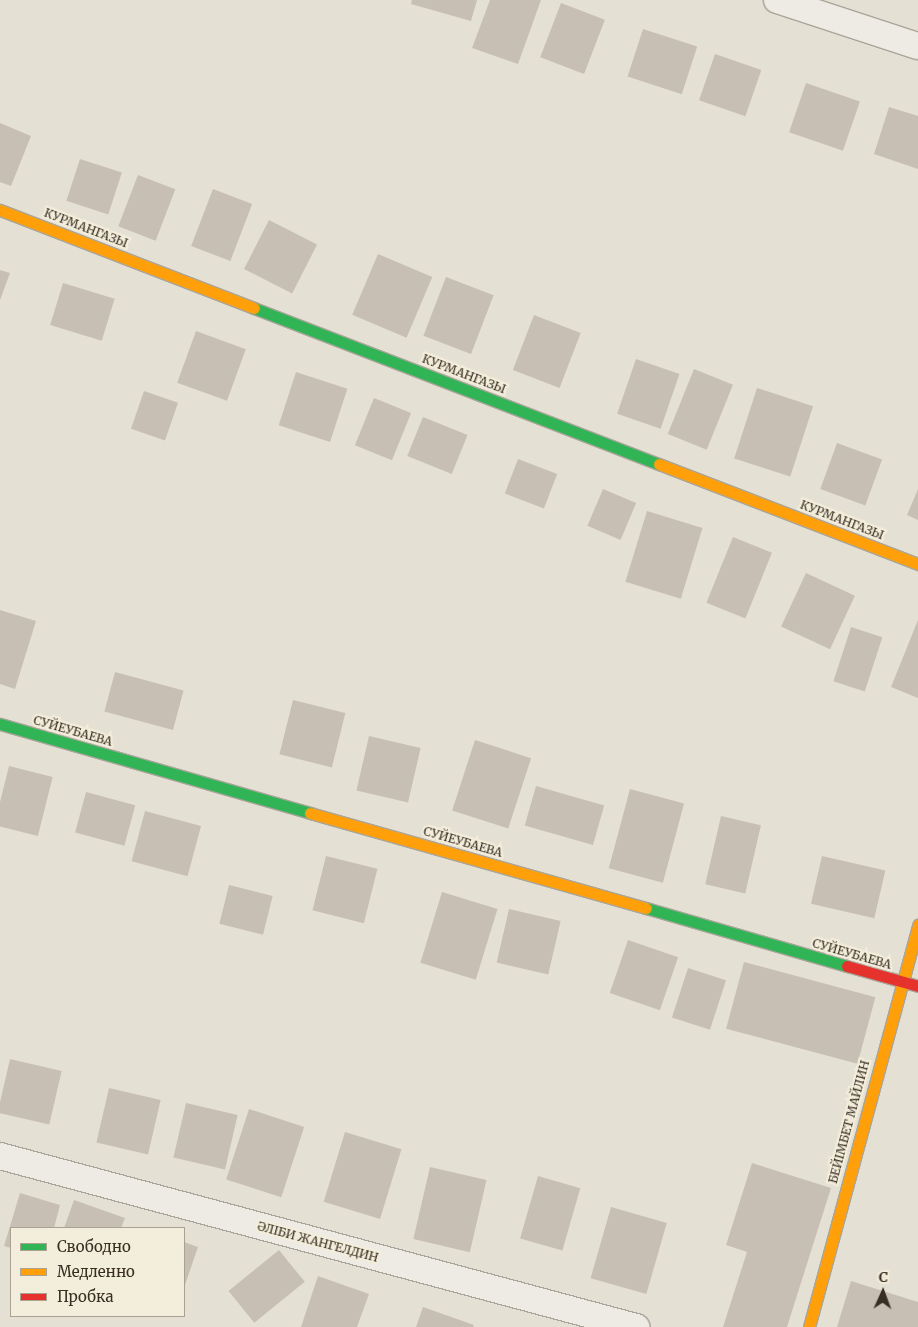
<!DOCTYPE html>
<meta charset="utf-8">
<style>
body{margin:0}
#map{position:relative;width:918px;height:1327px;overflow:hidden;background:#e4e0d3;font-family:Merriweather,serif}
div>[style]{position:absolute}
.building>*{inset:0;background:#c8bfb4;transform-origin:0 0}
.roads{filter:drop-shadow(1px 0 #aaa59b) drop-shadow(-1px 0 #aaa59b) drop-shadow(0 1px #aaa59b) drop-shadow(0 -1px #aaa59b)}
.street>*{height:26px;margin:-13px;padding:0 13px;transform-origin:13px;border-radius:13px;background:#edebe4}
.fast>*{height:11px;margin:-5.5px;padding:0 5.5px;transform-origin:5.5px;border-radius:5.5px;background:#30b455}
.slow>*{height:11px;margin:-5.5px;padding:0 5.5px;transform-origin:5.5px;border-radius:5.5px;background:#ff9f0a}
.jam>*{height:11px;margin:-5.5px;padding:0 5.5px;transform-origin:5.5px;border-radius:5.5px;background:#e5322d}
span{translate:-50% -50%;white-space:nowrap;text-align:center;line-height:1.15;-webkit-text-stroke:4.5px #f3eddb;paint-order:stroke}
.street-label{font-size:12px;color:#392e23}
.legend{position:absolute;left:10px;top:1227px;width:175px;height:90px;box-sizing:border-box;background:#f3eddb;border:1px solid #a9a191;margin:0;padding:6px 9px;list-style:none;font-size:15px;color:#392e23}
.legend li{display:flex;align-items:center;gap:10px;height:25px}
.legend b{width:25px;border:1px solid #a9a191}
.north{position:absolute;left:858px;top:1267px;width:50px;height:50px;-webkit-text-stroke:4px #f3eddb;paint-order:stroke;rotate:2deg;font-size:14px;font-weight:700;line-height:20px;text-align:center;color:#392e23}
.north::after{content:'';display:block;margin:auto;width:18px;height:22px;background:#392e23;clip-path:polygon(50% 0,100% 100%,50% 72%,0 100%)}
</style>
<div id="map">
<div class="building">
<div style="clip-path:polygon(412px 0,477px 0,471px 21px,411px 4px)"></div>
<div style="clip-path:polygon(490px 0,541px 0,518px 64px,472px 48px)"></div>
<div style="left:561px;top:3px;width:47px;height:58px;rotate:21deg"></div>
<div style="left:643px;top:29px;width:57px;height:50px;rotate:18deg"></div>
<div style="left:715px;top:54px;width:49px;height:49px;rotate:19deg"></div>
<div style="left:806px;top:83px;width:57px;height:52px;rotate:19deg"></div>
<div style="clip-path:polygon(889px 107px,918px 116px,918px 169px,874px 154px)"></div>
<div style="clip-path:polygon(0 123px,31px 136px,11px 186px,0 182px)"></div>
<div style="left:80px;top:159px;width:44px;height:44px;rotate:18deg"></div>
<div style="left:138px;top:175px;width:40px;height:55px;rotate:21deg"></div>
<div style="left:213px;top:189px;width:42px;height:61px;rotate:21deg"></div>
<div style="left:269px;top:220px;width:54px;height:55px;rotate:27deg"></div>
<div style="left:378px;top:254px;width:59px;height:66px;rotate:23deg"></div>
<div style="clip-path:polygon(0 270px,10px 273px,0 300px)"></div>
<div style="left:446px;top:277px;width:51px;height:63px;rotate:21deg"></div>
<div style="left:63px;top:283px;width:54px;height:44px;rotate:17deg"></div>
<div style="left:534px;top:315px;width:50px;height:59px;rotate:21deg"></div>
<div style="left:196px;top:331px;width:53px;height:55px;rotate:20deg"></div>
<div style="left:636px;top:359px;width:46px;height:58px;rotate:19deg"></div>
<div style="left:694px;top:369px;width:42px;height:70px;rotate:22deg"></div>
<div style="left:296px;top:372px;width:54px;height:56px;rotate:18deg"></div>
<div style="left:757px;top:388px;width:59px;height:74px;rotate:18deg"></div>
<div style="left:144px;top:391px;width:36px;height:40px;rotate:19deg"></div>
<div style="left:374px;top:398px;width:40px;height:51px;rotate:22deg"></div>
<div style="left:423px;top:417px;width:48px;height:42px;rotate:22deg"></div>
<div style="left:837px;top:443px;width:48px;height:49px;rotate:20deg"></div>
<div style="left:518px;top:459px;width:42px;height:37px;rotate:21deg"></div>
<div style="left:603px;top:489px;width:36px;height:40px;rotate:23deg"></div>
<div style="clip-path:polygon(918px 489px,918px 520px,907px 515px)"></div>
<div style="left:647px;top:511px;width:58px;height:74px;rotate:17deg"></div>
<div style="left:733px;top:537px;width:42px;height:71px;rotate:22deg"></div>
<div style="left:806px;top:573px;width:54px;height:59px;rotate:25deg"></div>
<div style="clip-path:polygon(0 610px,36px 621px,15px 689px,0 684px)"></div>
<div style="clip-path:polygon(918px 620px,918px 698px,891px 687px)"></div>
<div style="left:851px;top:627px;width:33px;height:57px;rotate:18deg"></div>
<div style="left:115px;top:672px;width:71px;height:41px;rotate:15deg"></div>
<div style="left:293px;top:700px;width:54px;height:56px;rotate:14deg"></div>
<div style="left:369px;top:736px;width:53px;height:56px;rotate:13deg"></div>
<div style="left:475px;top:740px;width:59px;height:74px;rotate:18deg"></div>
<div style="left:9px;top:766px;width:45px;height:61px;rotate:14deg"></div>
<div style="left:536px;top:786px;width:71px;height:41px;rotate:16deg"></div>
<div style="left:630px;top:789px;width:56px;height:82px;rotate:15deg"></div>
<div style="left:86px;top:792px;width:51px;height:42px;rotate:15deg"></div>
<div style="left:145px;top:811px;width:58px;height:52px;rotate:15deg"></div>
<div style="left:721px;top:816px;width:41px;height:70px;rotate:13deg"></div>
<div style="left:326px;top:856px;width:53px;height:56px;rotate:14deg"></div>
<div style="left:822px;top:856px;width:65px;height:49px;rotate:13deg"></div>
<div style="left:229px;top:885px;width:45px;height:40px;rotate:14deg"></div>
<div style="left:442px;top:892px;width:58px;height:74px;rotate:17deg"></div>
<div style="left:509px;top:909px;width:53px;height:55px;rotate:13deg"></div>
<div style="left:628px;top:940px;width:53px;height:56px;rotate:19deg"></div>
<div style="left:744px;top:962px;width:136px;height:69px;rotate:15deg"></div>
<div style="left:688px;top:968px;width:40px;height:52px;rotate:18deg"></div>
<div style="left:10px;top:1059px;width:53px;height:55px;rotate:13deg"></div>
<div style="left:109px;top:1088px;width:53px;height:56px;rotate:13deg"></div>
<div style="left:186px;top:1103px;width:53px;height:56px;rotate:13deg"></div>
<div style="left:249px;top:1109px;width:58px;height:74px;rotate:18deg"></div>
<div style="left:345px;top:1132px;width:59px;height:73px;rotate:17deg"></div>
<div style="clip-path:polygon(752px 1163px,831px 1188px,787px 1327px,723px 1327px,747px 1252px,726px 1245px)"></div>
<div style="left:430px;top:1167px;width:58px;height:74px;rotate:13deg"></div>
<div style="left:538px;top:1176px;width:44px;height:65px;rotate:16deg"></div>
<div style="clip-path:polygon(20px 1193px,60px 1205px,54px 1228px,11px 1228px,11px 1248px,4px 1246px)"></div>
<div style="clip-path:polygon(74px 1200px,125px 1218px,121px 1228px,64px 1228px)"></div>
<div style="left:611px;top:1207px;width:58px;height:74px;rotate:16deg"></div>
<div style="clip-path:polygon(184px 1242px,198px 1247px,184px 1288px)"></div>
<div style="left:279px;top:1250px;width:41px;height:65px;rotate:51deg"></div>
<div style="clip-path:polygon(318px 1276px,369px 1294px,357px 1327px,301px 1327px)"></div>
<div style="clip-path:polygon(851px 1281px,918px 1302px,918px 1327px,837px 1327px)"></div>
<div style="clip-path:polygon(423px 1307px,474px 1325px,473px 1327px,416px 1327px)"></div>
</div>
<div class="roads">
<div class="street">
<div style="left:777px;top:0;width:148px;rotate:18.1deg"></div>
<div style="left:0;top:1156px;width:659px;rotate:15.05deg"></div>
</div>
<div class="fast">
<div style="left:254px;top:308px;width:434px;rotate:21.1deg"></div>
<div style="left:0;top:724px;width:323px;rotate:16deg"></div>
<div style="left:646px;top:908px;width:209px;rotate:16.1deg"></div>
</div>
<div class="slow">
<div style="left:0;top:210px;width:272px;rotate:21.1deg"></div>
<div style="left:659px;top:464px;width:278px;rotate:21.1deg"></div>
<div style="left:310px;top:813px;width:349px;rotate:15.8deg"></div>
<div style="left:809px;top:1327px;width:417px;rotate:-74.8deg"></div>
</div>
<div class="jam">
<div style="left:847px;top:966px;width:74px;rotate:15.7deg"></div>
</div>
</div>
<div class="street-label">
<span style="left:86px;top:228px;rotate:21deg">КУРМАНГАЗЫ</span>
<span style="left:464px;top:374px;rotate:21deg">КУРМАНГАЗЫ</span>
<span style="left:842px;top:520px;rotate:21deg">КУРМАНГАЗЫ</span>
<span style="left:73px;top:731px;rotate:16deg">СУЙЕУБАЕВА</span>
<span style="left:463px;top:842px;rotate:16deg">СУЙЕУБАЕВА</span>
<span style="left:852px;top:954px;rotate:16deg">СУЙЕУБАЕВА</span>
<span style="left:849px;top:1122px;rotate:-75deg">БЕЙІМБЕТ МАЙЛИН</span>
<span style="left:318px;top:1242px;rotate:15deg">ӘЛІБИ ЖАНГЕЛДИН</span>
</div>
<ul class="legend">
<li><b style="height:6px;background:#30b455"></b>Свободно</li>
<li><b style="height:6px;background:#ff9f0a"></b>Медленно</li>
<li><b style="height:6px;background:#e5322d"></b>Пробка</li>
</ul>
<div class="north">С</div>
</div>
